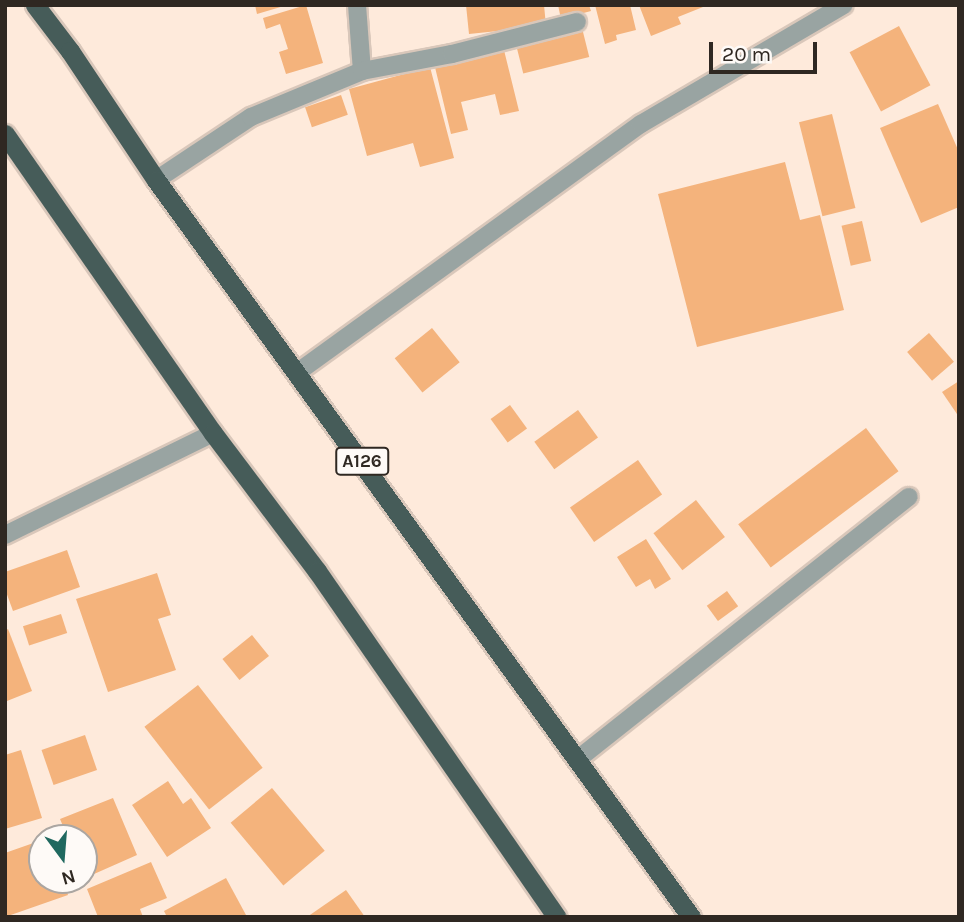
<!DOCTYPE html>
<style>
body{margin:0}
#map{position:relative;width:964px;height:922px;overflow:hidden;background:#feeadb;font-family:Karla,sans-serif}
div>[style]{position:absolute}
.building>*{inset:0;background:#f4b37c;transform-origin:0 0}
.roads{filter:drop-shadow(2px 0 #d9c7ba) drop-shadow(-2px 0 #d9c7ba) drop-shadow(0 2px #d9c7ba) drop-shadow(0 -2px #d9c7ba)}
.minor>*{height:18px;margin:-9px;padding:0 9px;transform-origin:9px;border-radius:9px;background:#99a4a2}
.trunk>*{height:19px;margin:-9.5px;padding:0 9.5px;transform-origin:9.5px;border-radius:9.5px;background:#465c59}
span{translate:-50% -50%;white-space:nowrap;text-align:center;line-height:1.15;-webkit-text-stroke:6px #fefaf7;paint-order:stroke}
.shield-label span{padding:2px 5px;background:#fefaf7;border:2px solid;border-radius:5px;-webkit-text-stroke-width:0}
.shield-label{font-size:18px;color:#2f2822;font-weight:700}
.frame{position:absolute;inset:0;border:7px solid #2f2822;pointer-events:none}
.north{position:absolute;left:28px;top:824px;width:70px;height:70px;box-sizing:border-box;background:#fefaf7;border:2px solid #aba6a2;border-radius:50%;rotate:164deg;font-size:19px;font-weight:700;line-height:28px;text-align:center;color:#2f2822}
.north::after{content:'';display:block;margin:auto;width:24px;height:32px;background:#20685f;clip-path:polygon(50% 0,100% 100%,50% 72%,0 100%)}
.scale{position:absolute;left:709px;top:42px;width:108px;height:32px;box-sizing:border-box;border:4px solid #2f2822;border-top:0;padding-left:9px;font-size:21px;line-height:24px;white-space:nowrap;color:#2f2822;-webkit-text-stroke:5px #fefaf7;paint-order:stroke}
</style>
<div id="map">
<div class="building">
<div style="clip-path:polygon(255px 5px,283px 5px,284px 6px,257px 14px)"></div>
<div style="clip-path:polygon(306px 5px,323px 63px,286px 74px,279px 52px,288px 49px,280px 24px,266px 29px,263px 18px)"></div>
<div style="clip-path:polygon(466px 5px,544px 5px,546px 26px,469px 34px)"></div>
<div style="clip-path:polygon(558px 5px,589px 5px,591px 11px,561px 19px)"></div>
<div style="clip-path:polygon(595px 5px,630px 5px,636px 30px,616px 35px,617px 40px,605px 44px)"></div>
<div style="clip-path:polygon(639px 5px,708px 5px,678px 17px,681px 24px,651px 36px)"></div>
<div style="left:899px;top:26px;width:67px;height:56px;rotate:62deg"></div>
<div style="left:582px;top:28px;width:30px;height:68px;rotate:76deg"></div>
<div style="clip-path:polygon(503px 46px,519px 111px,500px 115px,495px 94px,461px 102px,468px 130px,451px 134px,434px 63px)"></div>
<div style="clip-path:polygon(430px 67px,454px 158px,420px 167px,413px 143px,367px 156px,349px 89px)"></div>
<div style="left:341px;top:95px;width:21px;height:38px;rotate:71deg"></div>
<div style="clip-path:polygon(938px 104px,959px 152px,959px 207px,921px 223px,880px 128px)"></div>
<div style="left:832px;top:114px;width:97px;height:34px;rotate:76deg"></div>
<div style="clip-path:polygon(785px 162px,800px 220px,820px 215px,844px 310px,697px 347px,658px 194px)"></div>
<div style="left:862px;top:221px;width:41px;height:21px;rotate:77deg"></div>
<div style="left:432px;top:328px;width:44px;height:48px;rotate:51deg"></div>
<div style="left:929px;top:333px;width:38px;height:29px;rotate:49deg"></div>
<div style="clip-path:polygon(959px 381px,959px 417px,942px 392px)"></div>
<div style="left:510px;top:405px;width:29px;height:24px;rotate:54deg"></div>
<div style="left:578px;top:410px;width:34px;height:54px;rotate:54deg"></div>
<div style="left:866px;top:428px;width:54px;height:160px;rotate:53deg"></div>
<div style="left:638px;top:460px;width:42px;height:83px;rotate:55deg"></div>
<div style="left:696px;top:500px;width:47px;height:54px;rotate:52deg"></div>
<div style="clip-path:polygon(646px 539px,671px 579px,655px 589px,650px 579px,636px 587px,617px 557px)"></div>
<div style="clip-path:polygon(67px 550px,80px 587px,13px 611px,5px 589px,5px 572px)"></div>
<div style="clip-path:polygon(157px 573px,171px 615px,158px 619px,176px 670px,108px 692px,76px 599px)"></div>
<div style="left:727px;top:591px;width:19px;height:25px;rotate:54deg"></div>
<div style="left:61px;top:614px;width:20px;height:40px;rotate:72deg"></div>
<div style="clip-path:polygon(8px 629px,32px 691px,7px 701px,5px 631px)"></div>
<div style="left:252px;top:635px;width:27px;height:38px;rotate:51deg"></div>
<div style="left:198px;top:685px;width:105px;height:68px;rotate:52deg"></div>
<div style="left:85px;top:735px;width:37px;height:46px;rotate:71deg"></div>
<div style="clip-path:polygon(21px 750px,42px 818px,5px 829px,5px 755px)"></div>
<div style="clip-path:polygon(168px 781px,183px 804px,191px 798px,211px 828px,167px 857px,132px 805px)"></div>
<div style="left:272px;top:788px;width:82px;height:54px;rotate:50deg"></div>
<div style="clip-path:polygon(113px 798px,137px 855px,85px 878px,84px 838px,68px 838px,60px 819px)"></div>
<div style="clip-path:polygon(42px 840px,42px 880px,63px 880px,68px 895px,5px 917px,5px 853px)"></div>
<div style="clip-path:polygon(151px 862px,167px 898px,140px 909px,143px 917px,98px 917px,87px 889px)"></div>
<div style="clip-path:polygon(226px 878px,246px 915px,167px 917px,164px 911px)"></div>
<div style="clip-path:polygon(346px 890px,365px 917px,307px 917px)"></div>
</div>
<div class="roads">
<div class="minor">
<div style="left:357px;top:5px;width:66px;rotate:85.7deg"></div>
<div style="left:156px;top:180px;width:114px;rotate:-33.6deg"></div>
<div style="left:251px;top:117px;width:120px;rotate:-22.5deg"></div>
<div style="left:362px;top:71px;width:92px;rotate:-10.7deg"></div>
<div style="left:452px;top:54px;width:129px;rotate:-14.4deg"></div>
<div style="left:298px;top:372px;width:423px;rotate:-35.9deg"></div>
<div style="left:641px;top:124px;width:235px;rotate:-30.4deg"></div>
<div style="left:5px;top:535px;width:232px;rotate:-26.1deg"></div>
<div style="left:578px;top:759px;width:422px;rotate:-38.4deg"></div>
</div>
<div class="trunk">
<div style="left:35px;top:5px;width:58px;rotate:52.7deg"></div>
<div style="left:70px;top:51px;width:155px;rotate:56.3deg"></div>
<div style="left:156px;top:180px;width:911px;rotate:54.02deg"></div>
<div style="left:5px;top:134px;width:364px;rotate:55.2deg"></div>
<div style="left:213px;top:433px;width:173px;rotate:53deg"></div>
<div style="left:317px;top:571px;width:421px;rotate:55.3deg"></div>
</div>
</div>
<div class="shield-label">
<span style="left:362px;top:461px">A126</span>
</div>
<div class="frame"></div>
<div class="north">N</div>
<div class="scale">20 m</div>
</div>
